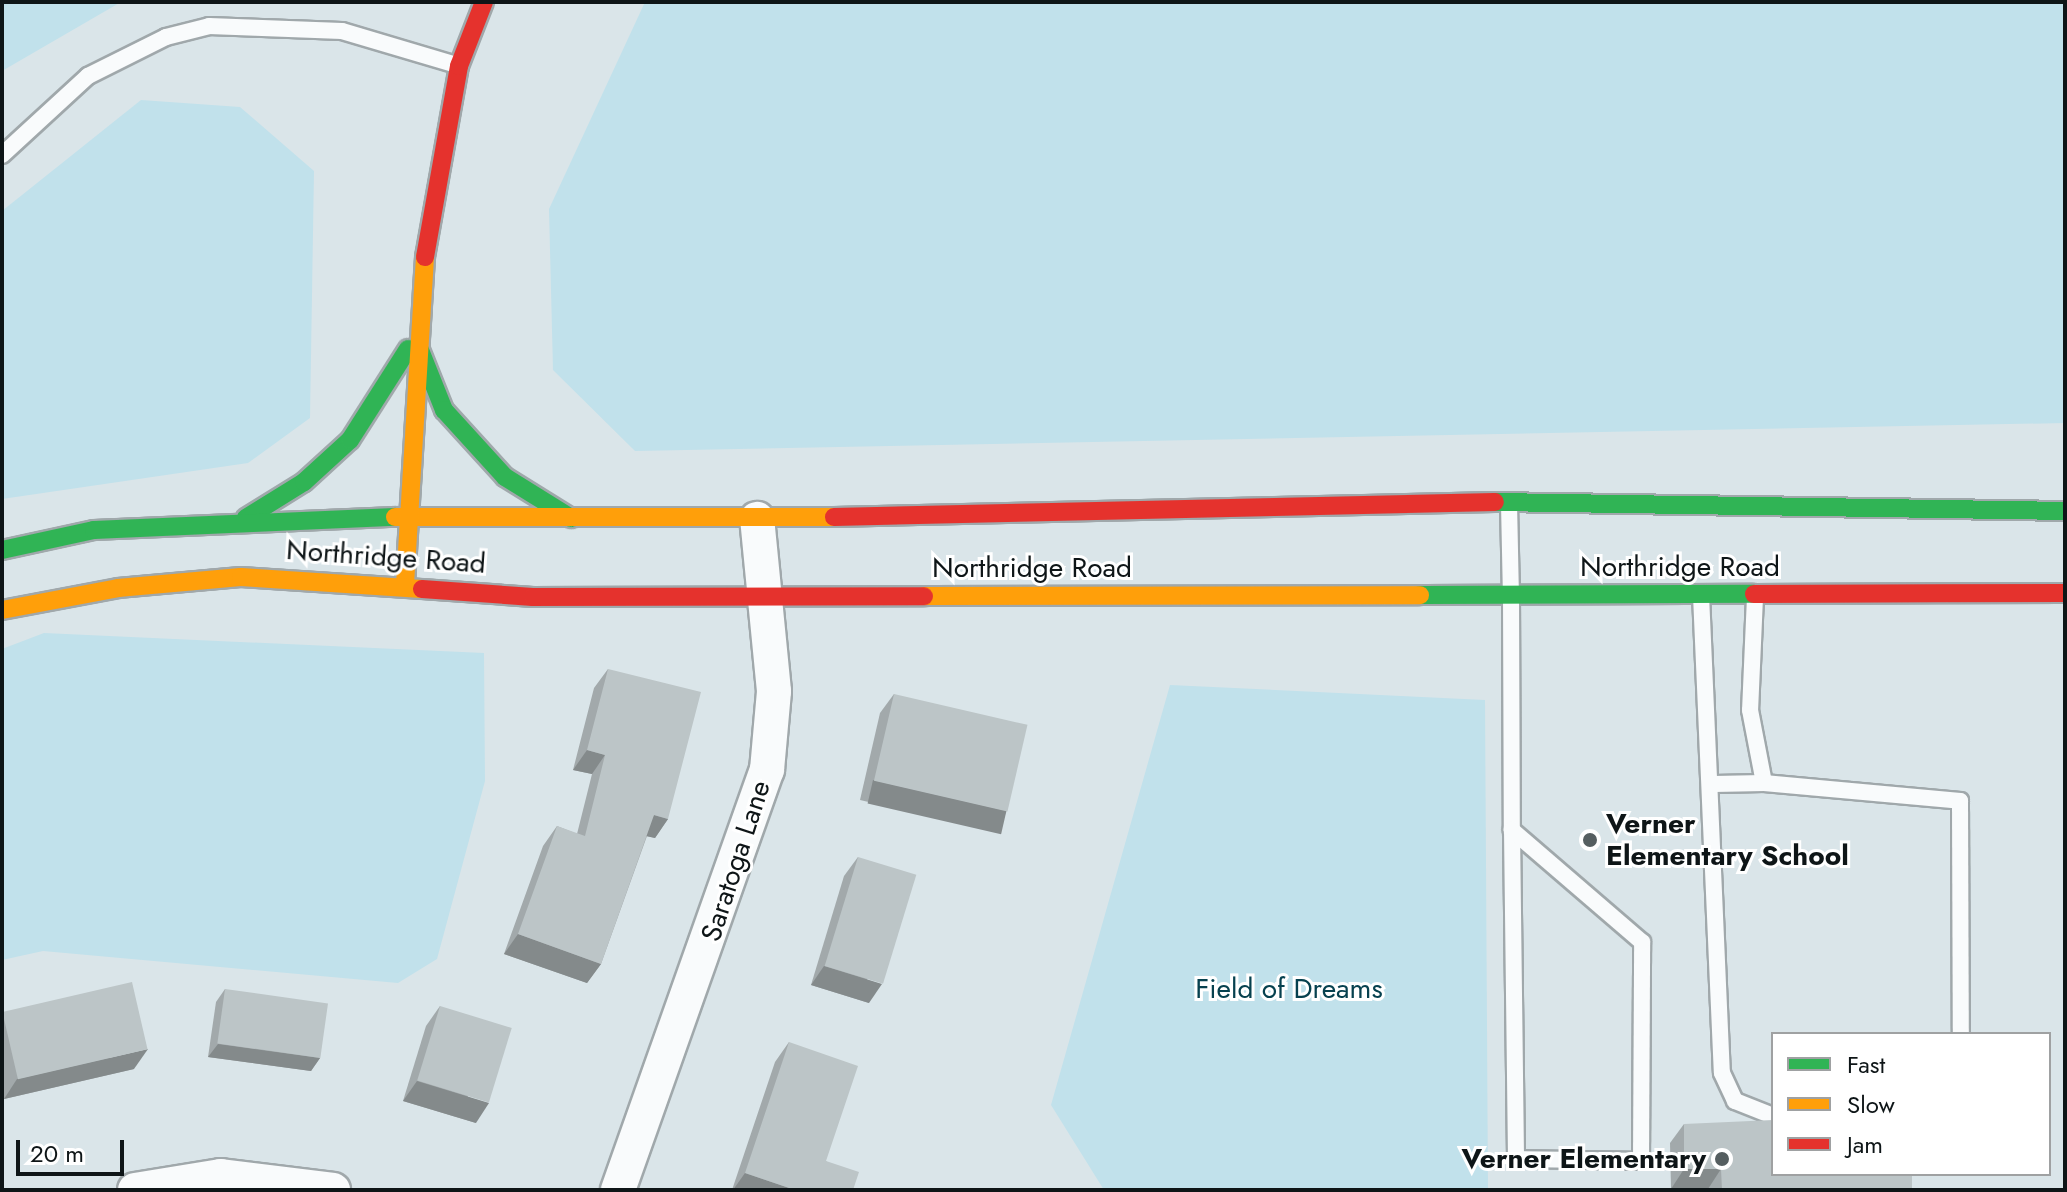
<!DOCTYPE html>
<style>
body{margin:0}
#map{position:relative;width:2067px;height:1192px;overflow:hidden;background:#dae5e9;font-family:Jost,sans-serif}
div>[style]{position:absolute}
.green>*{inset:0;background:#c1e1eb}
.roads{filter:drop-shadow(2px 0 #a0a8ab) drop-shadow(-2px 0 #a0a8ab) drop-shadow(0 2px #a0a8ab) drop-shadow(0 -2px #a0a8ab)}
.lane>*{height:16px;margin:-8px;padding:0 8px;transform-origin:8px;border-radius:8px;background:#f9fbfc}
.street>*{height:34px;margin:-17px;padding:0 17px;transform-origin:17px;border-radius:17px;background:#f9fbfc}
.fast>*{height:18px;margin:-9px;padding:0 9px;transform-origin:9px;border-radius:9px;background:#30b455}
.slow>*{height:18px;margin:-9px;padding:0 9px;transform-origin:9px;border-radius:9px;background:#ff9f0a}
.jam>*{height:18px;margin:-9px;padding:0 9px;transform-origin:9px;border-radius:9px;background:#e5322d}
.wall>*{inset:0;background:#a2a9ab}
.shaded-wall>*{inset:0;background:#848a8b;transform-origin:0 0}
.building>*{inset:0;background:#bcc5c7;transform-origin:0 0}
.dots>*{width:22px;height:22px;translate:-50% -50%;box-sizing:border-box;border:4px solid #fff;border-radius:50%}
span{translate:-50% -50%;white-space:nowrap;text-align:center;line-height:1.15;-webkit-text-stroke:6px #fff;paint-order:stroke}
.street-label{font-size:28px;color:#0e1517}
.poi-label{font-size:28px;color:#0e1517;font-weight:700}
.left{translate:0 -50%;text-align:left}
.right{translate:-100% -50%;text-align:right}
.park-label{font-size:28px;color:#06414f}
.frame{position:absolute;inset:0;border:4px solid #0e1517;pointer-events:none}
.legend{position:absolute;left:1771px;top:1032px;width:280px;height:144px;box-sizing:border-box;background:#fff;border:2px solid #9fa1a2;margin:0;padding:10px 14px;list-style:none;font-size:24px;color:#0e1517}
.legend li{display:flex;align-items:center;gap:16px;height:40px}
.legend b{width:40px;border:2px solid #9fa1a2}
.scale{position:absolute;left:16px;top:1140px;width:108px;height:36px;box-sizing:border-box;border:4px solid #0e1517;border-top:0;padding-left:10px;font-size:24px;line-height:28px;white-space:nowrap;color:#0e1517;-webkit-text-stroke:6px #fff;paint-order:stroke}
</style>
<div id="map">
<div class="green">
<div style="clip-path:polygon(2px 2px,121px 2px,2px 71px)"></div>
<div style="clip-path:polygon(645px 2px,2065px 2px,2065px 423px,635px 451px,553px 370px,549px 209px)"></div>
<div style="clip-path:polygon(141px 100px,240px 107px,314px 171px,310px 418px,248px 463px,2px 499px,2px 211px)"></div>
<div style="clip-path:polygon(44px 633px,484px 653px,485px 781px,437px 959px,398px 983px,43px 951px,2px 960px,2px 649px)"></div>
<div style="clip-path:polygon(1170px 685px,1485px 700px,1488px 1190px,1104px 1190px,1051px 1105px)"></div>
</div>
<div class="roads">
<div class="lane">
<div style="left:2px;top:155px;width:117px;rotate:-42.6deg"></div>
<div style="left:88px;top:76px;width:87px;rotate:-26.6deg"></div>
<div style="left:166px;top:37px;width:44px;rotate:-14.3deg"></div>
<div style="left:209px;top:26px;width:133px;rotate:2.2deg"></div>
<div style="left:342px;top:31px;width:120px;rotate:16.5deg"></div>
<div style="left:1509px;top:503px;width:92px;rotate:88.8deg"></div>
<div style="left:1511px;top:595px;width:235px;rotate:89.8deg"></div>
<div style="left:1512px;top:830px;width:329px;rotate:89.3deg"></div>
<div style="left:1516px;top:1159px;width:125px;rotate:0.9deg"></div>
<div style="left:1641px;top:1161px;width:219px;rotate:-89.7deg"></div>
<div style="left:1642px;top:942px;width:172px;rotate:-139.3deg"></div>
<div style="left:1701px;top:595px;width:478px;rotate:87.5deg"></div>
<div style="left:1722px;top:1073px;width:31px;rotate:65deg"></div>
<div style="left:1735px;top:1101px;width:41px;rotate:21.5deg"></div>
<div style="left:1755px;top:597px;width:113px;rotate:92.5deg"></div>
<div style="left:1750px;top:710px;width:74px;rotate:79.1deg"></div>
<div style="left:1764px;top:783px;width:197px;rotate:5.2deg"></div>
<div style="left:1960px;top:801px;width:233px;rotate:89.8deg"></div>
<div style="left:1714px;top:784px;width:50px;rotate:-1.1deg"></div>
</div>
<div class="street">
<div style="left:135px;top:1190px;width:87px;rotate:-9.2deg"></div>
<div style="left:221px;top:1176px;width:113px;rotate:7.1deg"></div>
<div style="left:618px;top:1190px;width:446px;rotate:-70.5deg"></div>
<div style="left:767px;top:770px;width:79px;rotate:-84.9deg"></div>
<div style="left:774px;top:691px;width:173px;rotate:-95.6deg"></div>
</div>
<div class="fast">
<div style="left:420px;top:350px;width:65px;rotate:68.2deg"></div>
<div style="left:444px;top:410px;width:91px;rotate:47.7deg"></div>
<div style="left:505px;top:477px;width:78px;rotate:31.8deg"></div>
<div style="left:1495px;top:502px;width:570px;rotate:0.9deg"></div>
<div style="left:246px;top:518px;width:68px;rotate:-31.8deg"></div>
<div style="left:304px;top:482px;width:62px;rotate:-42.4deg"></div>
<div style="left:350px;top:440px;width:108px;rotate:-57.5deg"></div>
<div style="left:2px;top:550px;width:94px;rotate:-12.3deg"></div>
<div style="left:94px;top:530px;width:301px;rotate:-2.5deg"></div>
<div style="left:1420px;top:595px;width:334px;rotate:-0.2deg"></div>
</div>
<div class="slow">
<div style="left:395px;top:517px;width:439px"></div>
<div style="left:405px;top:584px;width:328px;rotate:-86.5deg"></div>
<div style="left:924px;top:596px;width:496px;rotate:-0.1deg"></div>
<div style="left:2px;top:610px;width:118px;rotate:-10.7deg"></div>
<div style="left:118px;top:588px;width:123px;rotate:-5.1deg"></div>
<div style="left:241px;top:577px;width:181px;rotate:3.8deg"></div>
</div>
<div class="jam">
<div style="left:425px;top:257px;width:194px;rotate:-79.9deg"></div>
<div style="left:459px;top:66px;width:69px;rotate:-68.7deg"></div>
<div style="left:834px;top:517px;width:661px;rotate:-1.3deg"></div>
<div style="left:422px;top:589px;width:111px;rotate:4.1deg"></div>
<div style="left:533px;top:597px;width:391px;rotate:-0.1deg"></div>
<div style="left:1754px;top:594px;width:311px;rotate:-0.2deg"></div>
</div>
</div>
<div class="wall">
<div style="clip-path:polygon(608px 669px,668px 819px,655px 838px,647px 836px,601px 964px,587px 983px,504px 954px,543px 846px,557px 826px,577px 834px,592px 774px,573px 770px,594px 688px)"></div>
<div style="clip-path:polygon(894px 694px,1006px 811px,993px 831px,860px 800px,880px 713px)"></div>
<div style="clip-path:polygon(858px 857px,869px 1003px,811px 985px,844px 876px)"></div>
<div style="clip-path:polygon(225px 989px,320px 1058px,311px 1071px,208px 1057px,216px 1002px)"></div>
<div style="clip-path:polygon(440px 1006px,476px 1123px,403px 1101px,426px 1026px)"></div>
<div style="clip-path:polygon(2px 1012px,134px 1069px,4px 1099px,2px 1091px)"></div>
<div style="clip-path:polygon(789px 1042px,826px 1161px,853px 1190px,732px 1190px,775px 1062px)"></div>
<div style="clip-path:polygon(1684px 1124px,1912px 1190px,1671px 1189px,1670px 1143px)"></div>
</div>
<div class="shaded-wall">
<div style="clip-path:polygon(587px 750px,605px 755px,592px 774px,573px 770px)"></div>
<div style="left:873px;top:780px;width:137px;height:24px;rotate:13deg"></div>
<div style="clip-path:polygon(654px 815px,668px 819px,655px 838px,641px 835px)"></div>
<div style="clip-path:polygon(518px 934px,601px 964px,587px 983px,504px 954px)"></div>
<div style="clip-path:polygon(824px 966px,882px 984px,869px 1003px,811px 985px)"></div>
<div style="clip-path:polygon(218px 1044px,320px 1058px,311px 1071px,208px 1057px)"></div>
<div style="clip-path:polygon(148px 1049px,134px 1069px,4px 1099px,17px 1079px)"></div>
<div style="clip-path:polygon(417px 1081px,489px 1103px,476px 1123px,403px 1101px)"></div>
<div style="clip-path:polygon(1684px 1169px,1721px 1169px,1708px 1189px,1671px 1189px)"></div>
<div style="clip-path:polygon(745px 1173px,795px 1190px,733px 1190px)"></div>
</div>
<div class="building">
<div style="clip-path:polygon(608px 669px,701px 692px,668px 819px,654px 815px,601px 964px,518px 934px,557px 826px,585px 836px,605px 755px,587px 750px)"></div>
<div style="left:894px;top:694px;width:137px;height:89px;rotate:13deg"></div>
<div style="left:858px;top:857px;width:61px;height:114px;rotate:17deg"></div>
<div style="left:132px;top:982px;width:69px;height:133px;rotate:77deg"></div>
<div style="left:225px;top:989px;width:104px;height:55px;rotate:8deg"></div>
<div style="left:440px;top:1006px;width:75px;height:78px;rotate:17deg"></div>
<div style="clip-path:polygon(789px 1042px,858px 1066px,826px 1161px,859px 1172px,853px 1190px,795px 1190px,745px 1173px)"></div>
<div style="clip-path:polygon(1773px 1120px,1773px 1174px,1912px 1174px,1912px 1190px,1722px 1190px,1721px 1169px,1684px 1169px,1684px 1124px)"></div>
</div>
<div class="dots">
<div style="left:1590px;top:840px;background:#555e60"></div>
<div style="left:1722px;top:1159px;background:#555e60"></div>
</div>
<div class="street-label">
<span style="left:386px;top:557px;rotate:4deg">Northridge Road</span>
<span style="left:1680px;top:567px">Northridge Road</span>
<span style="left:1032px;top:568px">Northridge Road</span>
<span style="left:736px;top:861px;rotate:-72deg">Saratoga Lane</span>
</div>
<div class="poi-label">
<span class="left" style="left:1606px;top:840px">Verner<br>Elementary School</span>
<span class="right" style="left:1706px;top:1159px">Verner Elementary</span>
</div>
<div class="park-label">
<span style="left:1289px;top:989px">Field of Dreams</span>
</div>
<div class="frame"></div>
<ul class="legend">
<li><b style="height:10px;background:#30b455"></b>Fast</li>
<li><b style="height:10px;background:#ff9f0a"></b>Slow</li>
<li><b style="height:10px;background:#e5322d"></b>Jam</li>
</ul>
<div class="scale">20 m</div>
</div>
